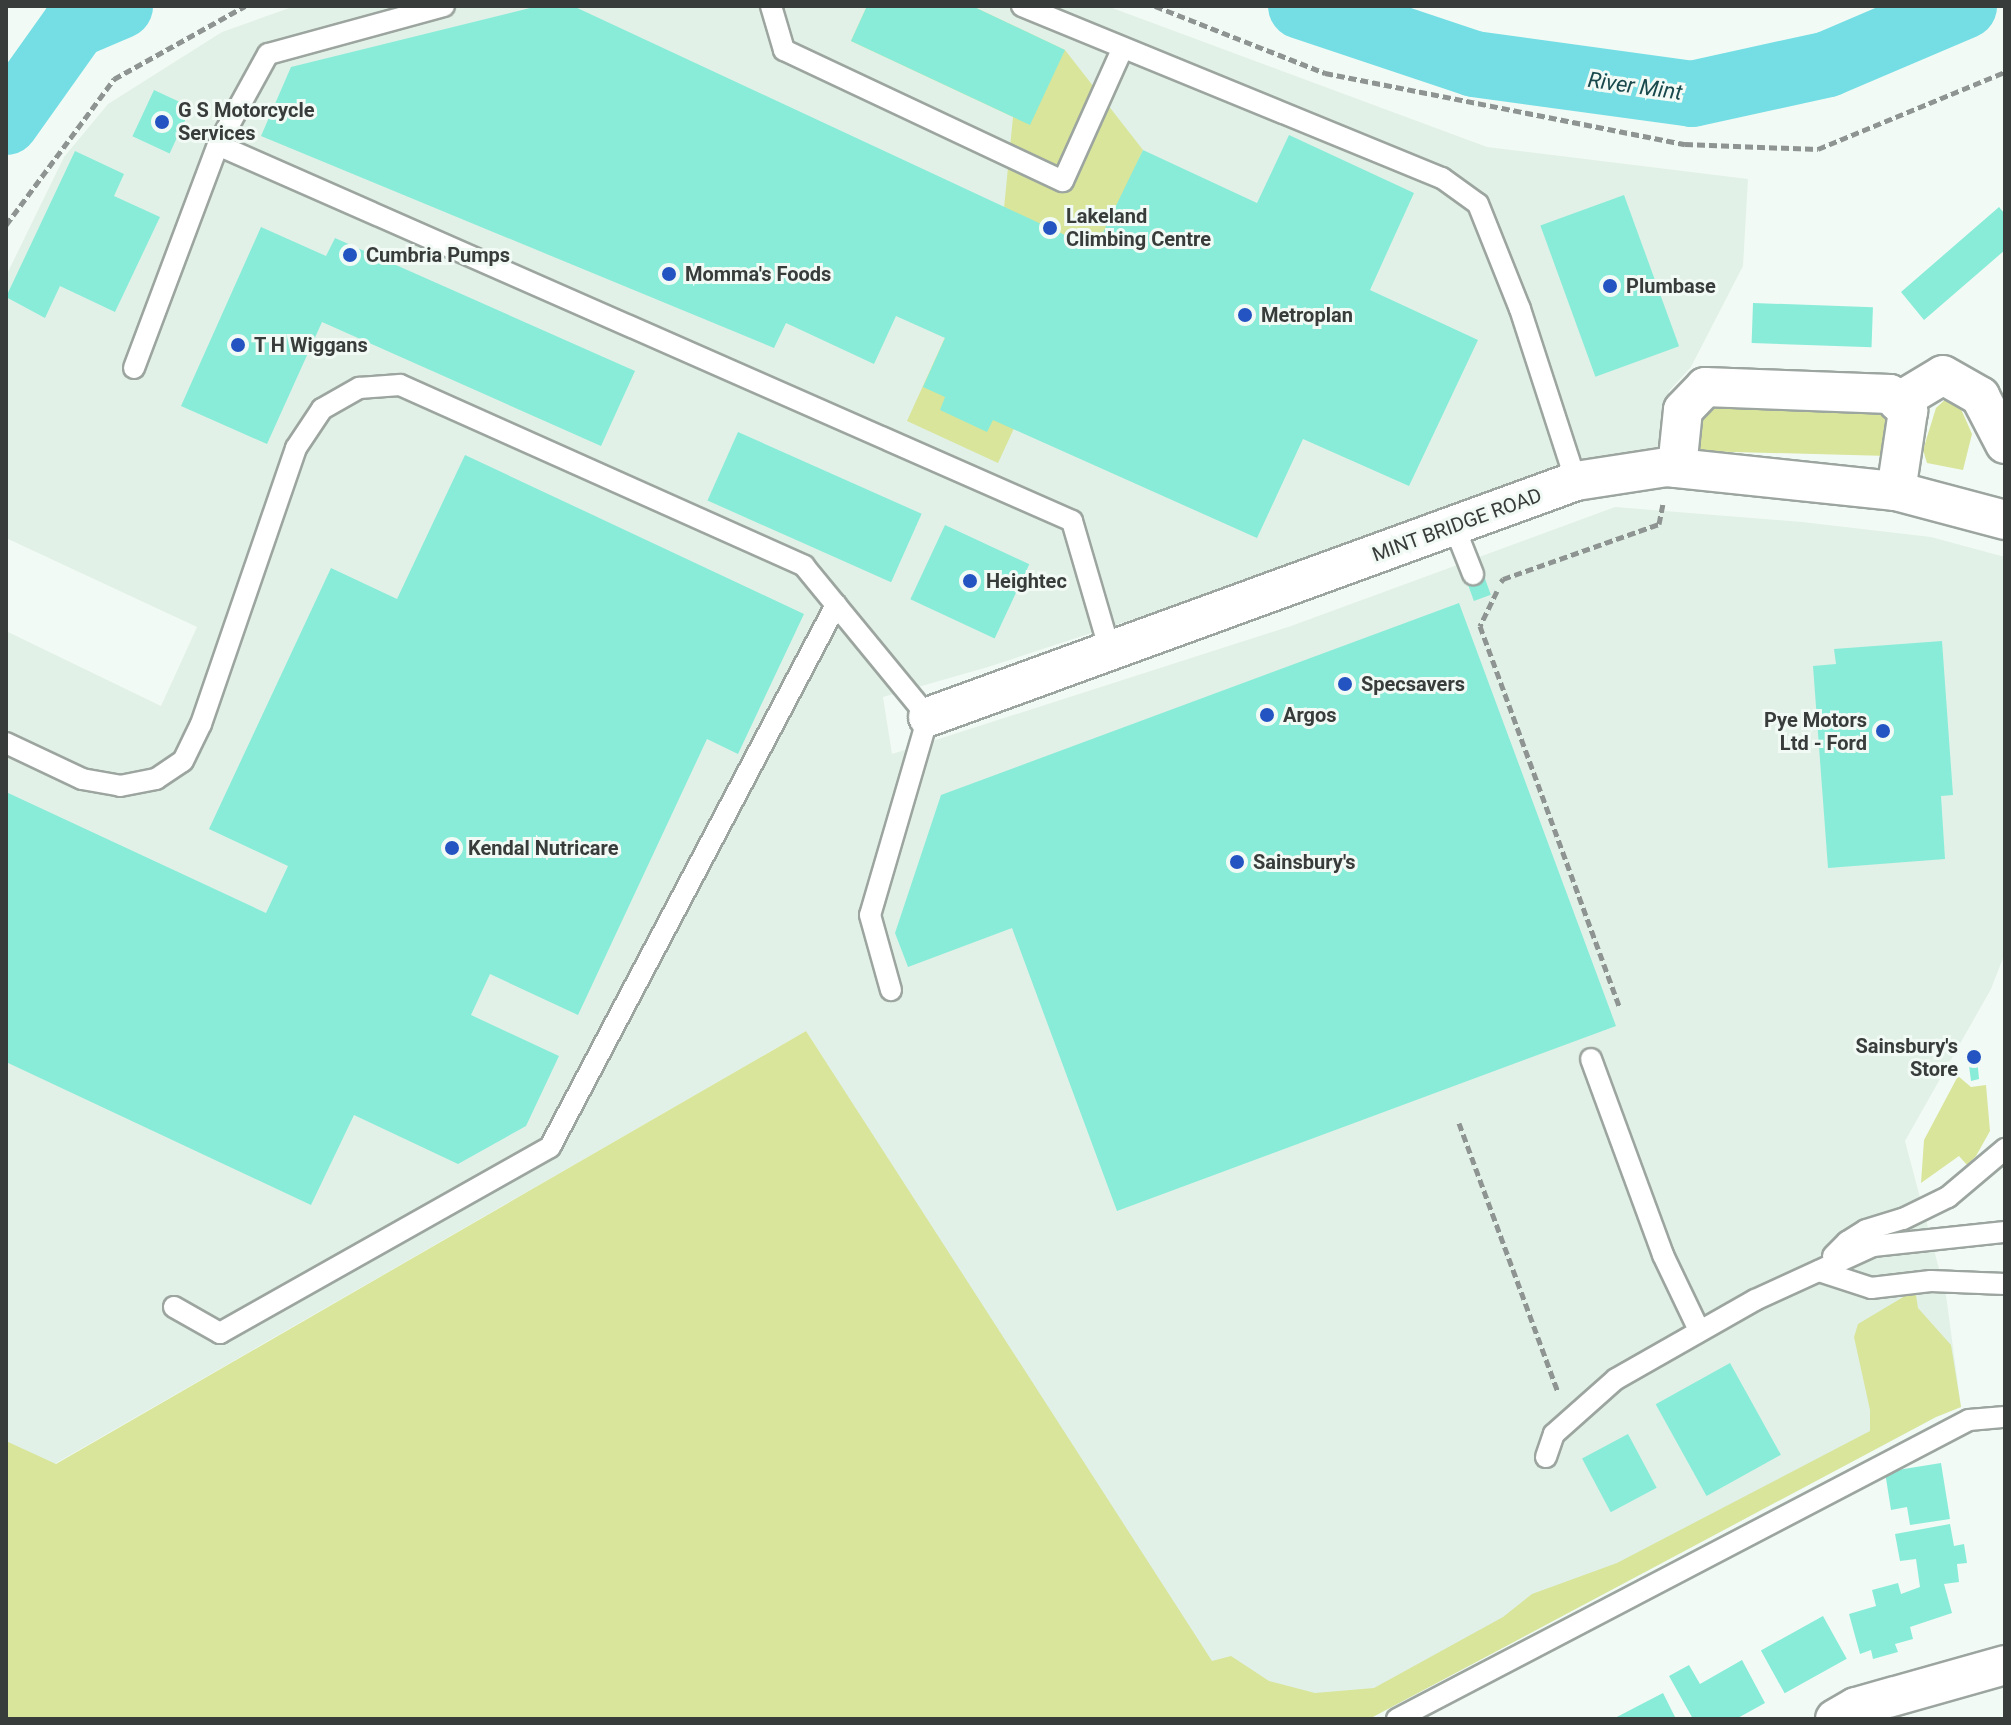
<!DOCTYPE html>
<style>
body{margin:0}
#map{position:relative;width:2011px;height:1725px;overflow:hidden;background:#f2faf5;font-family:Roboto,sans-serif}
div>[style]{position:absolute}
.built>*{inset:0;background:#e1f1e7}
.green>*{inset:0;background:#d8e59b}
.river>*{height:66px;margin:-33px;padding:0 33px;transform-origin:33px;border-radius:33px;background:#74dee4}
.building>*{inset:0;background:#89ecd8;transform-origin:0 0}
.path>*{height:5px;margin-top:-2.5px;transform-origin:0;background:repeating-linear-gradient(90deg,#8e9491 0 8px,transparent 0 12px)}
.roads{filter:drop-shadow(2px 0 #9ca59f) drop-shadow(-2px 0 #9ca59f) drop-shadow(0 2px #9ca59f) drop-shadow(0 -2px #9ca59f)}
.service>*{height:20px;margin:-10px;padding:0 10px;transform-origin:10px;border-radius:10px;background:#fff}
.minor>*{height:38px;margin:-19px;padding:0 19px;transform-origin:19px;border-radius:19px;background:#fff}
.dots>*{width:22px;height:22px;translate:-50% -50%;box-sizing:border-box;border:4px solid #f2faf5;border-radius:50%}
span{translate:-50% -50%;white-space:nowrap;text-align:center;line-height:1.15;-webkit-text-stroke:6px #f2faf5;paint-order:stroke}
.poi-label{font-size:20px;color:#383c3a;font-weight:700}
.left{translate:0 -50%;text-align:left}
.right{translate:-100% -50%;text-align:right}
.street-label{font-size:20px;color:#383c3a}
.water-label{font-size:22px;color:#19494c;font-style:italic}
.frame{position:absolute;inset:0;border:8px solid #383c3a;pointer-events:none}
</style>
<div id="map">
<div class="built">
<div style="clip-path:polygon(295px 6px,1107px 6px,1487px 147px,1748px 179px,1743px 266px,1691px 367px,1669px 391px,1665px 445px,988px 667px,883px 697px,892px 754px,1291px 626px,1615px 507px,1802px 522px,1931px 537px,2005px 557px,2005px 953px,1991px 989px,1905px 1141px,1946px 1295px,1961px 1407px,1936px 1417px,1369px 1719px,1252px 1719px,1191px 1632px,806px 1031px,6px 1492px,6px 631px,161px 706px,197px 627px,6px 538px,6px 276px,64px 157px,108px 104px,222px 32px)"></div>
</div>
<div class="green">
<div style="clip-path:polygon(867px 6px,972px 6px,1065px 50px,1143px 150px,998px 463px,907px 421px,1004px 208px,1013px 117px,851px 41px)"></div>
<div style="clip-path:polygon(1948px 397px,1961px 409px,1972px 434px,1963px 470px,1927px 463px,1923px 450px,1936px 408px)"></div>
<div style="clip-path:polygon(1708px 404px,1873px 411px,1889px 418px,1888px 456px,1699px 451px,1696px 417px)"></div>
<div style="clip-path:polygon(806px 1031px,1212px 1661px,1231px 1656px,1269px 1681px,1315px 1693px,1374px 1688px,1503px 1617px,1532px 1594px,1617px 1563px,1870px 1431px,1870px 1410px,1854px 1337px,1858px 1324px,1905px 1296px,1916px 1295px,1918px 1308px,1951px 1345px,1961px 1407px,1936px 1417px,1369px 1719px,6px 1719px,6px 1441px,56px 1464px)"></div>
<div style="clip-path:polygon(1958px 1076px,1971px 1087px,1986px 1085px,1990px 1131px,1976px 1156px,1967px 1165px,1959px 1156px,1921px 1183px,1924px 1140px)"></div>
</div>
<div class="river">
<div style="left:1301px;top:6px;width:182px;rotate:18.5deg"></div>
<div style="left:1474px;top:64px;width:220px;rotate:7.8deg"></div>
<div style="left:1692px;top:94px;width:139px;rotate:-12.4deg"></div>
<div style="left:1828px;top:64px;width:148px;rotate:-23.1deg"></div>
<div style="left:6px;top:122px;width:119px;rotate:-54.6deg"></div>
<div style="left:75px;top:25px;width:49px;rotate:-22.9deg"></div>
</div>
<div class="building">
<div style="clip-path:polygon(538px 6px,573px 6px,1095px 249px,1143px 150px,1257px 203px,1289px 135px,1414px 193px,1370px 290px,1478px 340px,1409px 486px,1303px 439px,1257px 538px,993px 420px,987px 432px,940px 410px,945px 397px,923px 387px,945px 338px,896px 316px,874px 364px,786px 323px,774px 348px,261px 136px,291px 67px)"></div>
<div style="clip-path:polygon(867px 6px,972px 6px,1065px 50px,1030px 125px,851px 41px)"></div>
<div style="left:154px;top:90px;width:41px;height:51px;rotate:25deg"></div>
<div style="clip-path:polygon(75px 151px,124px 174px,114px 196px,160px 217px,115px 312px,60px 286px,45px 318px,6px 297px)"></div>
<div style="left:1624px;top:195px;width:161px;height:89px;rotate:70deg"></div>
<div style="clip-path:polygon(1999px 207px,2005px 214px,2005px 250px,1924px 320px,1901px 292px)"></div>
<div style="clip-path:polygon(261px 227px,326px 256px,335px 238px,635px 371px,601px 446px,322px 322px,267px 444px,181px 406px)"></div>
<div style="left:1753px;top:303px;width:120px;height:40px;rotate:2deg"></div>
<div style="left:738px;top:432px;width:201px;height:75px;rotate:24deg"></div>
<div style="clip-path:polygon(465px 455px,804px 614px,738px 754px,707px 739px,578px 1015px,490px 974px,471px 1015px,559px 1056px,526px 1126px,458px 1164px,354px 1115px,311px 1205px,6px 1062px,6px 792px,266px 913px,288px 866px,209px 829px,331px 568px,397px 599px)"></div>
<div style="left:945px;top:525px;width:93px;height:82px;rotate:25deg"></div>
<div style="left:1484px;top:576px;width:20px;height:18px;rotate:70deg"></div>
<div style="clip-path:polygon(1459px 603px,1616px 1026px,1117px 1211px,1012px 928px,908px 967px,895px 933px,941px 795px)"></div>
<div style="clip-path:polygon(1942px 641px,1953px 795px,1941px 796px,1945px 859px,1828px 868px,1813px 666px,1836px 664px,1834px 649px)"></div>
<div style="clip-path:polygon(1977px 1057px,1979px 1079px,1971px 1081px,1968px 1058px)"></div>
<div style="left:1730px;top:1363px;width:105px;height:85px;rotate:61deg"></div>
<div style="left:1628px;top:1434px;width:61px;height:52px;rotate:62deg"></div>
<div style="clip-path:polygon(1941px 1463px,1950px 1519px,1910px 1525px,1907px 1507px,1891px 1510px,1885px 1472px)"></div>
<div style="clip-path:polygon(1950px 1524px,1954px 1546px,1964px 1544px,1967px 1563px,1957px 1564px,1959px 1582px,1944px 1584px,1952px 1613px,1910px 1627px,1913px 1639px,1895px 1644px,1898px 1652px,1873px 1659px,1871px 1650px,1860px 1654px,1849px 1614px,1876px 1606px,1872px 1590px,1898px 1583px,1901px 1594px,1920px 1587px,1916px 1559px,1900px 1561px,1895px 1534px)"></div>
<div style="left:1823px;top:1616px;width:49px;height:71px;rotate:61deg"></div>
<div style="clip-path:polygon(1742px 1660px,1765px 1703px,1736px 1719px,1693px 1719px,1669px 1676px,1689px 1665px,1700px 1684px)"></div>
<div style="clip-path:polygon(1663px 1693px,1676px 1719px,1613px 1719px,1636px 1707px)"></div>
</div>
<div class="path">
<div style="left:1155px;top:6px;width:183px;rotate:21.5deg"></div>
<div style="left:1325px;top:73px;width:367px;rotate:11.2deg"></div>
<div style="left:1685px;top:144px;width:133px;rotate:2.2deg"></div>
<div style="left:1818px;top:149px;width:202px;rotate:-22.4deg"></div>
<div style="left:6px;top:225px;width:182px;rotate:-53.5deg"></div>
<div style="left:114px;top:79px;width:150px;rotate:-29.1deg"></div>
<div style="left:1501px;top:582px;width:4px;rotate:-56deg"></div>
<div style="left:1503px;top:579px;width:165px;rotate:-19.4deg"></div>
<div style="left:1659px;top:524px;width:20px;rotate:-79deg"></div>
<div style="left:1497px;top:591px;width:39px;rotate:116deg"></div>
<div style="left:1480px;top:626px;width:407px;rotate:69.9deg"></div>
<div style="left:1459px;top:1123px;width:287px;rotate:69.8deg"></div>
</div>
<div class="roads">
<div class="service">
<div style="left:444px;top:6px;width:182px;rotate:164.7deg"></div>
<div style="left:268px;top:54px;width:104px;rotate:118.8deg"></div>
<div style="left:218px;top:145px;width:933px;rotate:23.76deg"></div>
<div style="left:1072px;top:521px;width:135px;rotate:73.7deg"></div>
<div style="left:771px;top:6px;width:46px;rotate:73.5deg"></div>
<div style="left:784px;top:50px;width:308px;rotate:25.2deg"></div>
<div style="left:1063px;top:181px;width:144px;rotate:-65.8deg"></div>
<div style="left:1022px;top:6px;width:454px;rotate:22.3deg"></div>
<div style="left:1442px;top:178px;width:44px;rotate:35.8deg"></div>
<div style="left:1478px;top:204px;width:113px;rotate:68.2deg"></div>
<div style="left:1520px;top:309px;width:181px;rotate:72deg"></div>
<div style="left:134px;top:368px;width:238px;rotate:-69.4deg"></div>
<div style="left:1454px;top:526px;width:52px;rotate:68.4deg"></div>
<div style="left:6px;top:743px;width:84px;rotate:25.3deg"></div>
<div style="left:82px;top:779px;width:39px;rotate:10deg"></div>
<div style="left:120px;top:786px;width:37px;rotate:-11deg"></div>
<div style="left:156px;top:779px;width:32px;rotate:-34deg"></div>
<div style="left:183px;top:761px;width:41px;rotate:-64.1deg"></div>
<div style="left:201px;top:724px;width:292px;rotate:-71deg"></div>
<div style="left:296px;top:448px;width:47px;rotate:-56.3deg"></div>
<div style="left:322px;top:409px;width:43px;rotate:-29.6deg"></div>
<div style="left:359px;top:388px;width:41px;rotate:-4.2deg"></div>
<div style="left:400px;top:385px;width:443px;rotate:24.1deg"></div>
<div style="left:804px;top:566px;width:195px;rotate:50.6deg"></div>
<div style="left:928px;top:717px;width:206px;rotate:106.3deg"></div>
<div style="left:870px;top:915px;width:78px;rotate:74.4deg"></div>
<div style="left:1591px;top:1059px;width:209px;rotate:69.8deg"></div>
<div style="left:1663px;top:1255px;width:83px;rotate:64.4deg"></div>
<div style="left:1833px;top:1256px;width:20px;rotate:-45deg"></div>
<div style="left:1847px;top:1242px;width:22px;rotate:-32deg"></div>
<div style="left:1866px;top:1230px;width:39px;rotate:-17deg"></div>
<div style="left:1903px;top:1219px;width:50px;rotate:-26.1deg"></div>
<div style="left:1948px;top:1197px;width:75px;rotate:-40.1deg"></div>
<div style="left:1819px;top:1271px;width:55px;rotate:18.1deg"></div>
<div style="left:1871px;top:1288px;width:60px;rotate:-6.7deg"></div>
<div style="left:1931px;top:1281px;width:74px;rotate:2.3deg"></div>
<div style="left:174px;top:1307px;width:53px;rotate:29.5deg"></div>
<div style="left:220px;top:1333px;width:379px;rotate:-29.4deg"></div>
<div style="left:550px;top:1147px;width:613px;rotate:-62.18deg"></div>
<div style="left:1546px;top:1457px;width:24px;rotate:-71deg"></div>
<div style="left:1554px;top:1434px;width:83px;rotate:-41.6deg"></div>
<div style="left:1616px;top:1379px;width:160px;rotate:-29.6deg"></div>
<div style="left:1755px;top:1300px;width:130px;rotate:-24.6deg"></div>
<div style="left:1873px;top:1246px;width:133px;rotate:-6.1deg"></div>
<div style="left:1397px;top:1719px;width:645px;rotate:-27.6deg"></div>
<div style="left:1969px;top:1420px;width:36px;rotate:-5deg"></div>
</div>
<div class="minor">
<div style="left:1898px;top:402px;width:52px;rotate:-31deg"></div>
<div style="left:1943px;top:375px;width:43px;rotate:29.6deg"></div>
<div style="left:1980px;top:396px;width:54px;rotate:62.5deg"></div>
<div style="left:1677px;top:468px;width:58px;rotate:-84.1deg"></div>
<div style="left:1683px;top:410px;width:32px;rotate:-46deg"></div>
<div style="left:1705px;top:387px;width:185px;rotate:2.2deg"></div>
<div style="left:1890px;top:394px;width:25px;rotate:43deg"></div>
<div style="left:1908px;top:411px;width:81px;rotate:98.5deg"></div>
<div style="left:928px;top:717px;width:690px;rotate:-20.01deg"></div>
<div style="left:1576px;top:481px;width:92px;rotate:-8.7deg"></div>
<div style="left:1667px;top:467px;width:230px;rotate:6deg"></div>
<div style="left:1896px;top:491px;width:113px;rotate:14.9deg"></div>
<div style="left:1835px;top:1719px;width:24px;rotate:-30deg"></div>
<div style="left:1856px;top:1707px;width:155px;rotate:-15.7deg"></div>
</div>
</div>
<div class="dots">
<div style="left:162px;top:122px;background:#2454c2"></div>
<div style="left:1050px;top:228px;background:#2454c2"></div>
<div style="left:350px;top:255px;background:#2454c2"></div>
<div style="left:669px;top:274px;background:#2454c2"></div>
<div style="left:1610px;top:286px;background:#2454c2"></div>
<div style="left:1245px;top:315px;background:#2454c2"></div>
<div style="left:238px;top:345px;background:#2454c2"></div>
<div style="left:970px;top:581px;background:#2454c2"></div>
<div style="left:1345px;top:684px;background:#2454c2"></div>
<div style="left:1267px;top:715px;background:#2454c2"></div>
<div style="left:1883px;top:731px;background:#2454c2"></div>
<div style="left:452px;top:848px;background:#2454c2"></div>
<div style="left:1237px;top:862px;background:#2454c2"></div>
<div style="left:1974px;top:1057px;background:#2454c2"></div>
</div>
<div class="poi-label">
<span class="left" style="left:178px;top:122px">G S Motorcycle<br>Services</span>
<span class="left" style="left:1066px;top:228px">Lakeland<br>Climbing Centre</span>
<span class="left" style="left:366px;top:255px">Cumbria Pumps</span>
<span class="left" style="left:685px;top:274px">Momma's Foods</span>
<span class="left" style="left:1626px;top:286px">Plumbase</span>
<span class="left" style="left:1261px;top:315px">Metroplan</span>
<span class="left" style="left:254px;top:345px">T H Wiggans</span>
<span class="left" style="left:986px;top:581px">Heightec</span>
<span class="left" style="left:1361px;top:684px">Specsavers</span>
<span class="left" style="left:1283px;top:715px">Argos</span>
<span class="right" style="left:1867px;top:732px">Pye Motors<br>Ltd - Ford</span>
<span class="left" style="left:468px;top:848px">Kendal Nutricare</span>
<span class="left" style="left:1253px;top:862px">Sainsbury's</span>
<span class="right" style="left:1958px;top:1058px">Sainsbury's<br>Store</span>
</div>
<div class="street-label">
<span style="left:1457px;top:525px;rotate:-20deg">MINT BRIDGE ROAD</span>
</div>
<div class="water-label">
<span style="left:1635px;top:86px;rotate:8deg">River Mint</span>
</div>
<div class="frame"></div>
</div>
